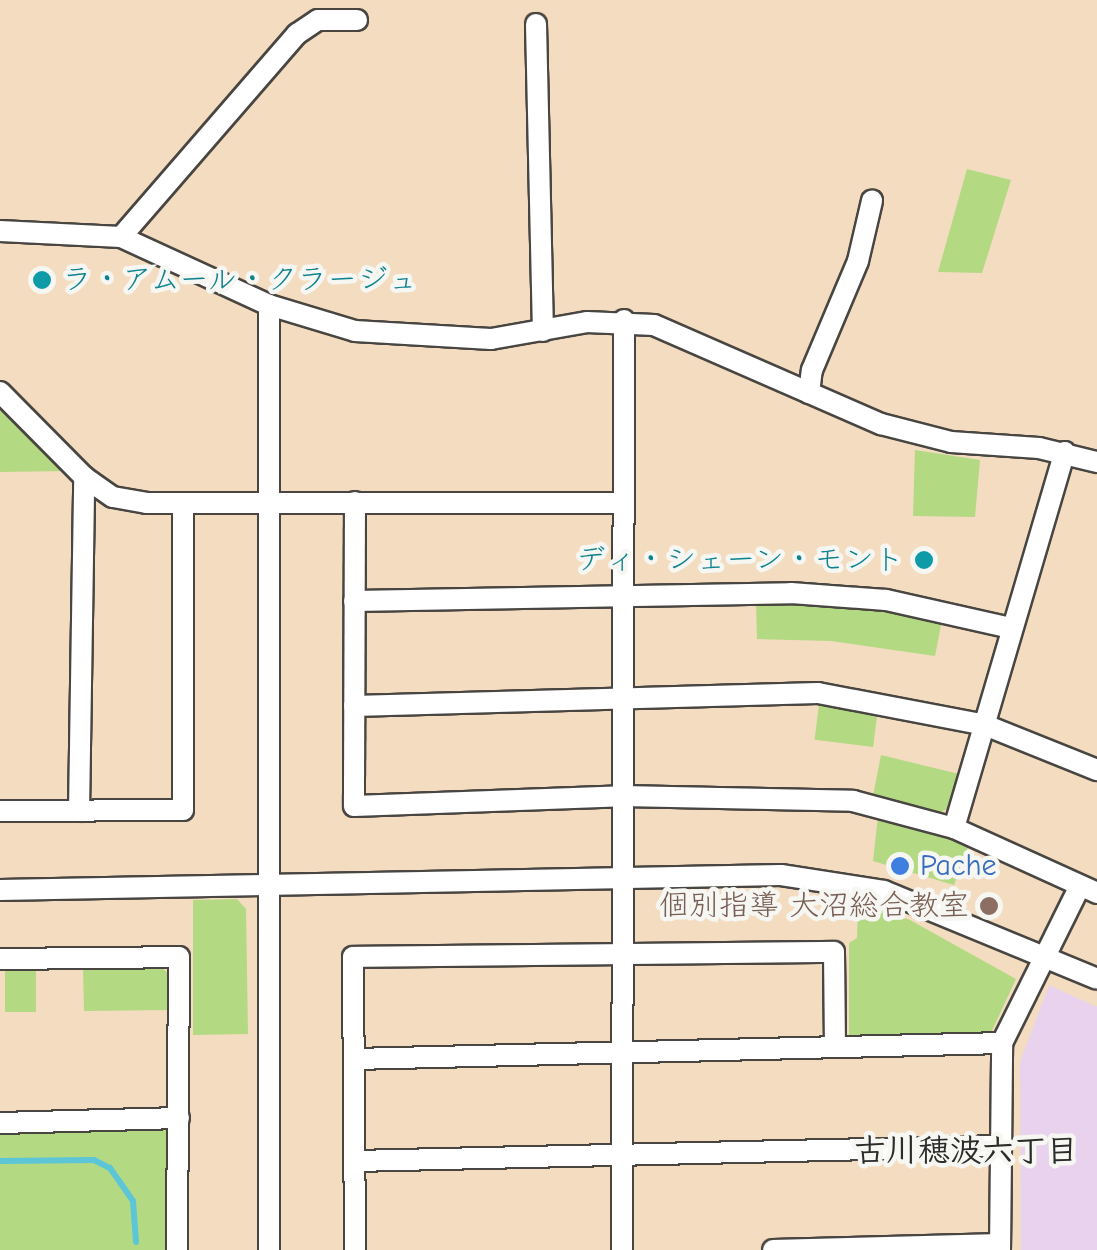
<!DOCTYPE html>
<meta charset="utf-8">
<style>
body{margin:0}
#map{position:relative;width:1097px;height:1250px;overflow:hidden;background:#f4dcc1;font-family:"Comic Neue","Klee One",sans-serif}
div>[style]{position:absolute}
.built>*{inset:0;background:#e8d2ee}
.green>*{inset:0;background:#b3d983;transform-origin:0 0}
.stream>*{height:6px;margin:-3px;padding:0 3px;transform-origin:3px;border-radius:3px;background:#5cc6d7}
.roads{filter:drop-shadow(2px 0 #494642) drop-shadow(-2px 0 #494642) drop-shadow(0 2px #494642) drop-shadow(0 -2px #494642)}
.minor>*{height:20px;margin:-10px;padding:0 10px;transform-origin:10px;border-radius:10px;background:#fff}
.dots>*{width:28px;height:28px;translate:-50% -50%;box-sizing:border-box;border:5px solid #f6f6f2;border-radius:50%}
span{translate:-50% -50%;white-space:nowrap;text-align:center;line-height:1.15;-webkit-text-stroke:9px #f6f6f2;paint-order:stroke}
.culture-label{font-size:30px;color:#0d838f}
.left{translate:0 -50%;text-align:left}
.right{translate:-100% -50%;text-align:right}
.shop-label{font-size:30px;color:#366cbe}
.education-label{font-size:30px;color:#785e54}
.neighbourhood-label{font-size:32px;color:#2b2b2b;font-weight:700}
</style>
<div id="map">
<div class="built">
<div style="clip-path:polygon(1049px 985px,1097px 1007px,1097px 1250px,1021px 1250px,1020px 1062px)"></div>
</div>
<div class="green">
<div style="clip-path:polygon(967px 169px,1011px 180px,982px 273px,938px 272px)"></div>
<div style="clip-path:polygon(7px 408px,67px 471px,0 472px,0 411px)"></div>
<div style="clip-path:polygon(915px 450px,980px 460px,975px 517px,913px 516px)"></div>
<div style="clip-path:polygon(756px 601px,875px 607px,942px 620px,935px 656px,831px 641px,757px 639px)"></div>
<div style="left:819px;top:704px;width:59px;height:36px;rotate:7deg"></div>
<div style="clip-path:polygon(881px 755px,959px 774px,951px 807px,937px 814px,873px 796px)"></div>
<div style="clip-path:polygon(878px 816px,969px 845px,954px 885px,873px 861px)"></div>
<div style="clip-path:polygon(237px 899px,246px 909px,248px 1034px,193px 1035px,193px 900px)"></div>
<div style="clip-path:polygon(858px 903px,910px 920px,1016px 979px,990px 1035px,849px 1037px,849px 943px,857px 938px)"></div>
<div style="clip-path:polygon(83px 967px,161px 967px,171px 976px,170px 1010px,84px 1011px)"></div>
<div style="left:5px;top:970px;width:31px;height:42px"></div>
<div style="left:167px;top:1128px;width:122px;height:167px;rotate:90deg"></div>
</div>
<div class="stream">
<div style="left:0;top:1161px;width:94px;rotate:-0.6deg"></div>
<div style="left:94px;top:1160px;width:18px;rotate:27deg"></div>
<div style="left:110px;top:1168px;width:40px;rotate:55.1deg"></div>
<div style="left:133px;top:1201px;width:41px;rotate:85.8deg"></div>
</div>
<div class="roads">
<div class="minor">
<div style="left:536px;top:24px;width:307px;rotate:88.7deg"></div>
<div style="left:0;top:231px;width:121px;rotate:2.8deg"></div>
<div style="left:121px;top:237px;width:163px;rotate:24.7deg"></div>
<div style="left:269px;top:305px;width:90px;rotate:16.8deg"></div>
<div style="left:355px;top:331px;width:136px;rotate:3.4deg"></div>
<div style="left:491px;top:339px;width:97px;rotate:-10deg"></div>
<div style="left:587px;top:322px;width:67px;rotate:2.6deg"></div>
<div style="left:654px;top:325px;width:248px;rotate:23.6deg"></div>
<div style="left:881px;top:424px;width:72px;rotate:14.4deg"></div>
<div style="left:951px;top:442px;width:88px;rotate:3.9deg"></div>
<div style="left:1039px;top:448px;width:60px;rotate:13.6deg"></div>
<div style="left:121px;top:237px;width:269px;rotate:-49.1deg"></div>
<div style="left:297px;top:34px;width:25px;rotate:-34deg"></div>
<div style="left:318px;top:20px;width:39px"></div>
<div style="left:0;top:392px;width:120px;rotate:45.3deg"></div>
<div style="left:84px;top:477px;width:35px;rotate:35deg"></div>
<div style="left:113px;top:497px;width:34px;rotate:10deg"></div>
<div style="left:146px;top:503px;width:477px"></div>
<div style="left:809px;top:393px;width:23px;rotate:-83deg"></div>
<div style="left:812px;top:370px;width:118px;rotate:-67.1deg"></div>
<div style="left:858px;top:261px;width:62px;rotate:-76.9deg"></div>
<div style="left:355px;top:502px;width:304px;rotate:90.2deg"></div>
<div style="left:354px;top:806px;width:268px;rotate:-2.1deg"></div>
<div style="left:622px;top:796px;width:231px;rotate:1.2deg"></div>
<div style="left:853px;top:801px;width:105px;rotate:15deg"></div>
<div style="left:954px;top:828px;width:157px;rotate:24.4deg"></div>
<div style="left:354px;top:601px;width:437px;rotate:-1deg"></div>
<div style="left:791px;top:593px;width:95px;rotate:4.2deg"></div>
<div style="left:886px;top:600px;width:127px;rotate:12.7deg"></div>
<div style="left:354px;top:706px;width:464px;rotate:-1.6deg"></div>
<div style="left:818px;top:693px;width:170px;rotate:10.8deg"></div>
<div style="left:985px;top:725px;width:121px;rotate:21.9deg"></div>
<div style="left:0;top:811px;width:183px;rotate:-0.3deg"></div>
<div style="left:183px;top:810px;width:307px;rotate:-90deg"></div>
<div style="left:79px;top:811px;width:334px;rotate:-89.1deg"></div>
<div style="left:954px;top:828px;width:392px;rotate:-73.6deg"></div>
<div style="left:0;top:890px;width:781px;rotate:-1.1deg"></div>
<div style="left:781px;top:875px;width:104px;rotate:8.8deg"></div>
<div style="left:884px;top:891px;width:230px;rotate:22.4deg"></div>
<div style="left:0;top:959px;width:179px;rotate:-0.6deg"></div>
<div style="left:179px;top:957px;width:293px;rotate:90.4deg"></div>
<div style="left:354px;top:1059px;width:648px;rotate:-1.41deg"></div>
<div style="left:0;top:1123px;width:179px;rotate:-1.6deg"></div>
<div style="left:355px;top:1161px;width:644px;rotate:-1.33deg"></div>
<div style="left:269px;top:1250px;width:945px;rotate:-90deg"></div>
<div style="left:355px;top:1250px;width:293px;rotate:-90.4deg"></div>
<div style="left:353px;top:957px;width:481px;rotate:-0.6deg"></div>
<div style="left:834px;top:952px;width:95px;rotate:89.4deg"></div>
<div style="left:622px;top:1250px;width:930px;rotate:-89.88deg"></div>
<div style="left:773px;top:1250px;width:227px;rotate:-1.5deg"></div>
<div style="left:1000px;top:1250px;width:207px;rotate:-89.4deg"></div>
<div style="left:1002px;top:1043px;width:175px;rotate:-63.6deg"></div>
</div>
</div>
<div class="dots">
<div style="left:42px;top:280px;background:#0f9aa8"></div>
<div style="left:924px;top:560px;background:#0f9aa8"></div>
<div style="left:900px;top:866px;background:#3f7fe0"></div>
<div style="left:989px;top:906px;background:#8d6e63"></div>
</div>
<div class="culture-label">
<span class="left" style="left:62px;top:280px">ラ・アムール・クラージュ</span>
<span class="right" style="left:904px;top:560px">ディ・シェーン・モント</span>
</div>
<div class="shop-label">
<span class="left" style="left:920px;top:866px">Pache</span>
</div>
<div class="education-label">
<span class="right" style="left:969px;top:906px">個別指導 大沼総合教室</span>
</div>
<div class="neighbourhood-label">
<span style="left:966px;top:1151px">古川穂波六丁目</span>
</div>
</div>
